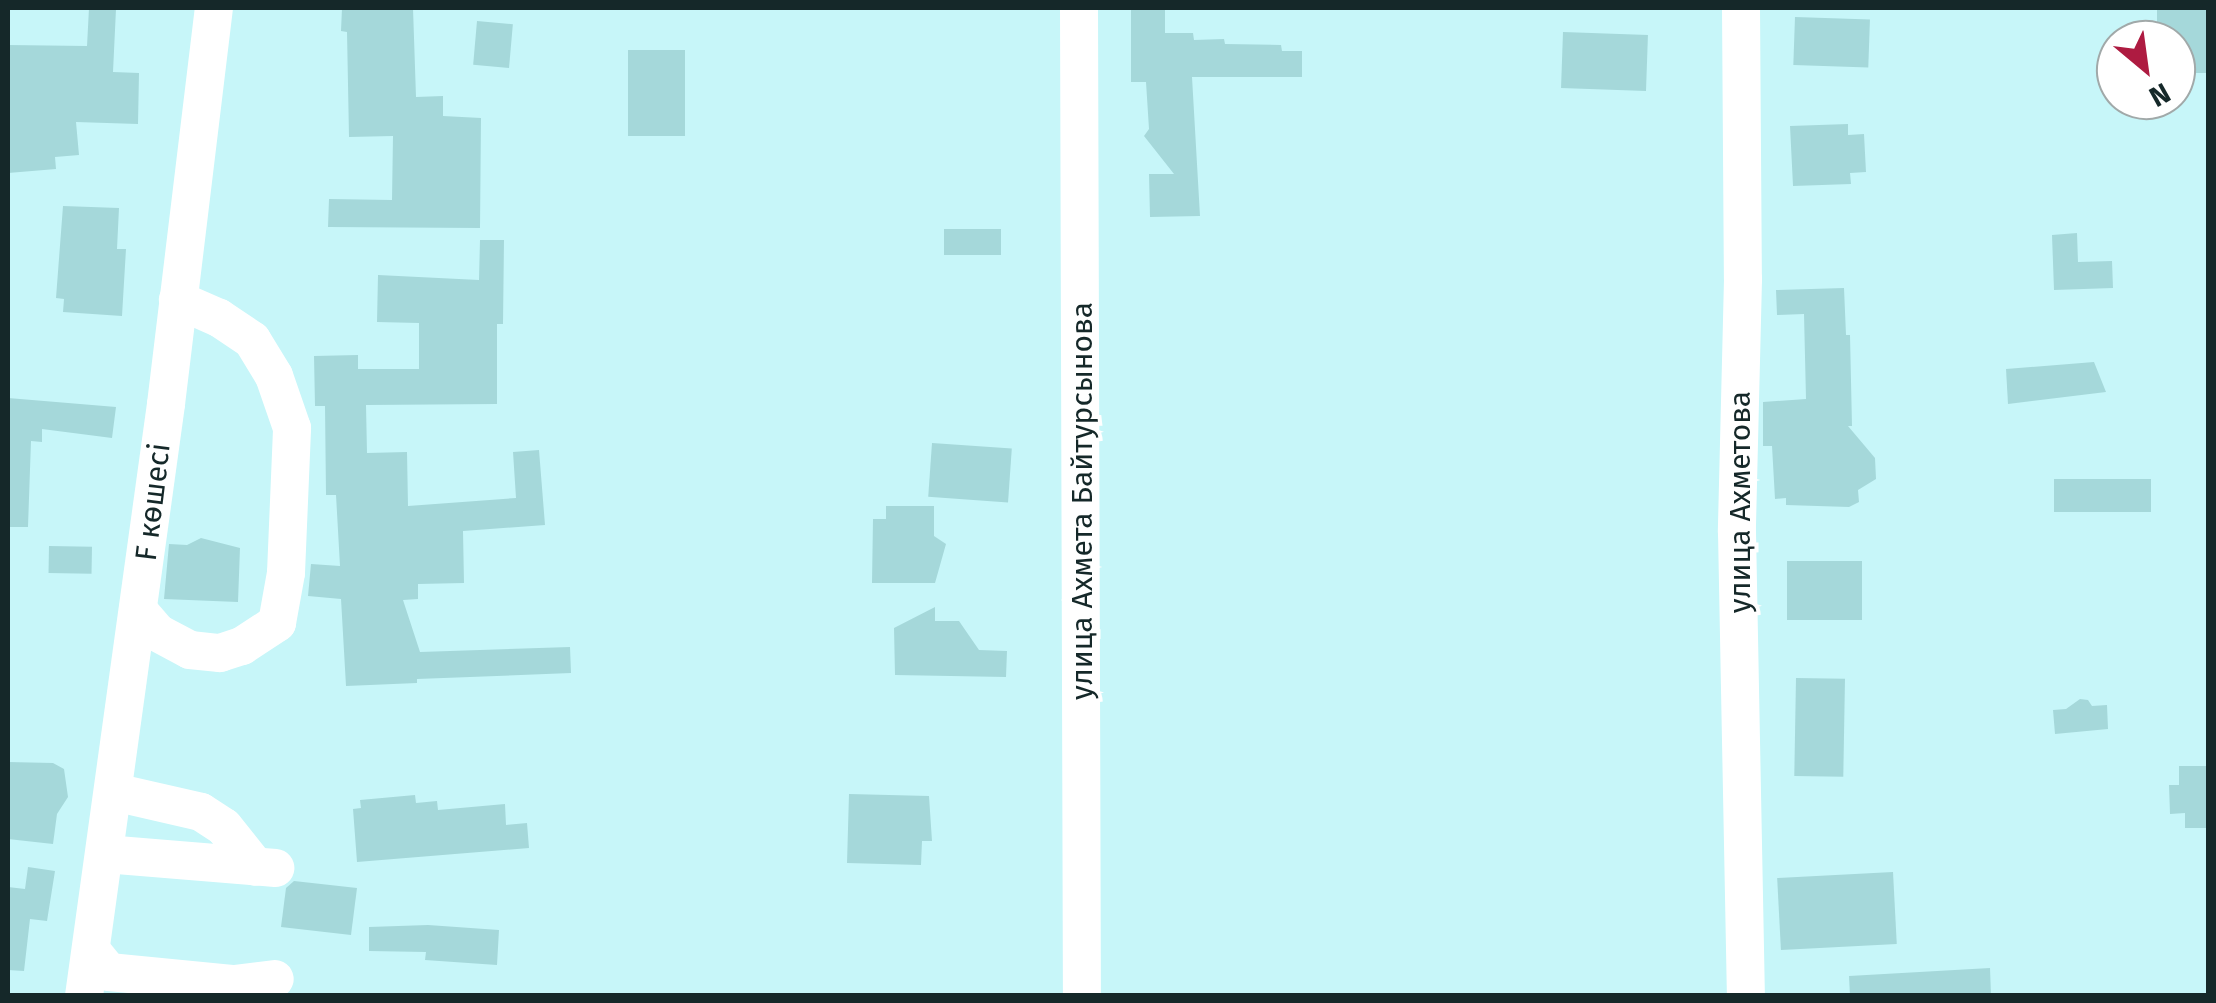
<!DOCTYPE html>
<meta charset="utf-8">
<style>
body{margin:0}
#map{position:relative;width:2216px;height:1003px;overflow:hidden;background:#c7f6f9;font-family:"Fira Sans",sans-serif}
div>[style]{position:absolute}
.building>*{inset:0;background:#a5d8da;transform-origin:0 0}
.minor>*{height:38px;margin:-19px;padding:0 19px;transform-origin:19px;border-radius:19px;background:#fff}
span{translate:-50% -50%;white-space:nowrap;text-align:center;line-height:1.15;-webkit-text-stroke:8px #fff;paint-order:stroke}
.street-label{font-size:30px;color:#152829}
.frame{position:absolute;inset:0;border:10px solid #152829;pointer-events:none}
.north{position:absolute;left:2096px;top:20px;width:100px;height:100px;box-sizing:border-box;background:#fff;border:2px solid #a1a9a9;border-radius:50%;rotate:151deg;font-size:28px;font-weight:700;line-height:40px;text-align:center;color:#152829}
.north::after{content:'';display:block;margin:auto;width:35px;height:45px;background:#ae1b41;clip-path:polygon(50% 0,100% 100%,50% 72%,0 100%)}
</style>
<div id="map">
<div class="building">
<div style="clip-path:polygon(89px 8px,116px 9px,113px 72px,139px 73px,138px 124px,76px 122px,79px 155px,55px 157px,56px 169px,8px 173px,8px 45px,87px 46px)"></div>
<div style="clip-path:polygon(342px 8px,413px 8px,416px 97px,443px 96px,443px 116px,481px 118px,480px 228px,328px 227px,329px 199px,392px 200px,393px 136px,349px 137px,347px 32px,341px 31px)"></div>
<div style="clip-path:polygon(1131px 8px,1165px 8px,1165px 33px,1193px 33px,1194px 40px,1224px 39px,1225px 44px,1281px 45px,1282px 51px,1302px 51px,1302px 77px,1192px 77px,1200px 216px,1150px 217px,1149px 174px,1174px 174px,1144px 136px,1149px 129px,1146px 82px,1131px 82px)"></div>
<div style="clip-path:polygon(2157px 8px,2208px 8px,2208px 73px,2176px 73px,2176px 40px,2157px 40px)"></div>
<div style="left:1795px;top:17px;width:75px;height:48px;rotate:2deg"></div>
<div style="left:477px;top:21px;width:36px;height:44px;rotate:5deg"></div>
<div style="left:1563px;top:32px;width:85px;height:56px;rotate:2deg"></div>
<div style="left:628px;top:50px;width:57px;height:86px"></div>
<div style="clip-path:polygon(1848px 124px,1848px 135px,1864px 134px,1866px 172px,1850px 173px,1851px 184px,1793px 186px,1790px 126px)"></div>
<div style="clip-path:polygon(63px 206px,119px 208px,117px 249px,126px 249px,122px 316px,63px 312px,64px 299px,56px 298px)"></div>
<div style="left:1001px;top:229px;width:26px;height:57px;rotate:90deg"></div>
<div style="clip-path:polygon(2077px 233px,2078px 262px,2112px 261px,2113px 288px,2054px 290px,2052px 235px)"></div>
<div style="clip-path:polygon(480px 240px,504px 240px,503px 324px,497px 324px,497px 404px,366px 405px,367px 453px,407px 452px,408px 506px,516px 498px,513px 452px,539px 450px,545px 525px,463px 531px,464px 583px,418px 584px,418px 599px,403px 600px,420px 652px,570px 647px,571px 673px,417px 679px,417px 683px,346px 686px,341px 599px,308px 596px,311px 564px,340px 566px,336px 495px,326px 495px,325px 406px,315px 406px,314px 356px,358px 355px,358px 369px,419px 369px,419px 323px,377px 322px,378px 275px,479px 280px)"></div>
<div style="clip-path:polygon(1844px 288px,1846px 335px,1850px 335px,1852px 426px,1848px 426px,1875px 458px,1876px 479px,1858px 490px,1859px 502px,1849px 507px,1786px 505px,1786px 498px,1775px 499px,1772px 446px,1763px 446px,1763px 402px,1806px 399px,1804px 314px,1777px 315px,1776px 290px)"></div>
<div style="clip-path:polygon(2094px 362px,2106px 392px,2008px 404px,2006px 369px)"></div>
<div style="clip-path:polygon(8px 398px,116px 407px,112px 438px,42px 429px,42px 442px,31px 441px,28px 527px,8px 527px)"></div>
<div style="left:932px;top:443px;width:80px;height:54px;rotate:4deg"></div>
<div style="left:2054px;top:479px;width:97px;height:33px"></div>
<div style="clip-path:polygon(886px 506px,934px 506px,934px 536px,946px 544px,935px 583px,872px 583px,873px 519px,886px 519px)"></div>
<div style="clip-path:polygon(201px 538px,240px 548px,238px 602px,164px 599px,169px 544px,187px 545px)"></div>
<div style="left:49px;top:546px;width:43px;height:27px;rotate:1deg"></div>
<div style="left:1787px;top:561px;width:75px;height:59px"></div>
<div style="clip-path:polygon(935px 607px,935px 621px,959px 621px,979px 650px,1007px 651px,1006px 677px,895px 675px,894px 628px)"></div>
<div style="left:1796px;top:678px;width:49px;height:98px;rotate:1deg"></div>
<div style="clip-path:polygon(2080px 699px,2088px 700px,2092px 706px,2107px 705px,2108px 729px,2055px 734px,2053px 710px,2066px 709px)"></div>
<div style="clip-path:polygon(8px 762px,53px 763px,64px 769px,68px 797px,57px 814px,53px 844px,8px 839px)"></div>
<div style="clip-path:polygon(2179px 766px,2208px 766px,2208px 828px,2185px 828px,2185px 813px,2170px 814px,2169px 785px,2179px 785px)"></div>
<div style="clip-path:polygon(849px 794px,929px 796px,932px 841px,922px 841px,921px 865px,847px 863px)"></div>
<div style="clip-path:polygon(415px 795px,416px 803px,437px 801px,438px 810px,505px 804px,506px 825px,527px 823px,529px 848px,357px 862px,353px 809px,361px 808px,360px 800px)"></div>
<div style="clip-path:polygon(28px 867px,55px 871px,47px 921px,30px 919px,24px 971px,8px 970px,8px 887px,25px 889px)"></div>
<div style="left:1893px;top:872px;width:72px;height:116px;rotate:87deg"></div>
<div style="clip-path:polygon(294px 881px,357px 888px,351px 935px,281px 927px,286px 888px)"></div>
<div style="clip-path:polygon(428px 925px,499px 930px,497px 965px,425px 960px,426px 952px,369px 951px,369px 927px)"></div>
<div style="clip-path:polygon(1990px 968px,1991px 996px,1850px 996px,1849px 976px)"></div>
</div>
<div class="minor">
<div style="left:1079px;top:8px;width:988px;rotate:89.83deg"></div>
<div style="left:1741px;top:8px;width:271px;rotate:89.6deg"></div>
<div style="left:1743px;top:279px;width:253px;rotate:91.4deg"></div>
<div style="left:1737px;top:532px;width:464px;rotate:88.9deg"></div>
<div style="left:138px;top:610px;width:30px;rotate:49deg"></div>
<div style="left:158px;top:633px;width:36px;rotate:28deg"></div>
<div style="left:190px;top:650px;width:30px;rotate:6deg"></div>
<div style="left:220px;top:653px;width:23px;rotate:-18deg"></div>
<div style="left:242px;top:646px;width:42px;rotate:-33.3deg"></div>
<div style="left:277px;top:623px;width:51px;rotate:-79.8deg"></div>
<div style="left:286px;top:573px;width:145px;rotate:-87.6deg"></div>
<div style="left:292px;top:428px;width:55px;rotate:-109.1deg"></div>
<div style="left:274px;top:376px;width:42px;rotate:-121.4deg"></div>
<div style="left:252px;top:340px;width:40px;rotate:-146deg"></div>
<div style="left:219px;top:318px;width:45px;rotate:-156.3deg"></div>
<div style="left:114px;top:792px;width:89px;rotate:12.9deg"></div>
<div style="left:201px;top:812px;width:27px;rotate:33deg"></div>
<div style="left:224px;top:827px;width:51px;rotate:51.3deg"></div>
<div style="left:105px;top:854px;width:171px;rotate:4.7deg"></div>
<div style="left:91px;top:950px;width:28px;rotate:51deg"></div>
<div style="left:109px;top:972px;width:126px;rotate:5.5deg"></div>
<div style="left:234px;top:984px;width:41px;rotate:-7deg"></div>
<div style="left:84px;top:996px;width:598px;rotate:-82.11deg"></div>
<div style="left:166px;top:404px;width:399px;rotate:-83.1deg"></div>
</div>
<div class="street-label">
<span style="left:1082px;top:501px;rotate:-90deg">улица Ахмета Байтурсынова</span>
<span style="left:153px;top:502px;rotate:-83deg">F көшесі</span>
<span style="left:1740px;top:502px;rotate:-90deg">улица Ахметова</span>
</div>
<div class="frame"></div>
<div class="north">N</div>
</div>
